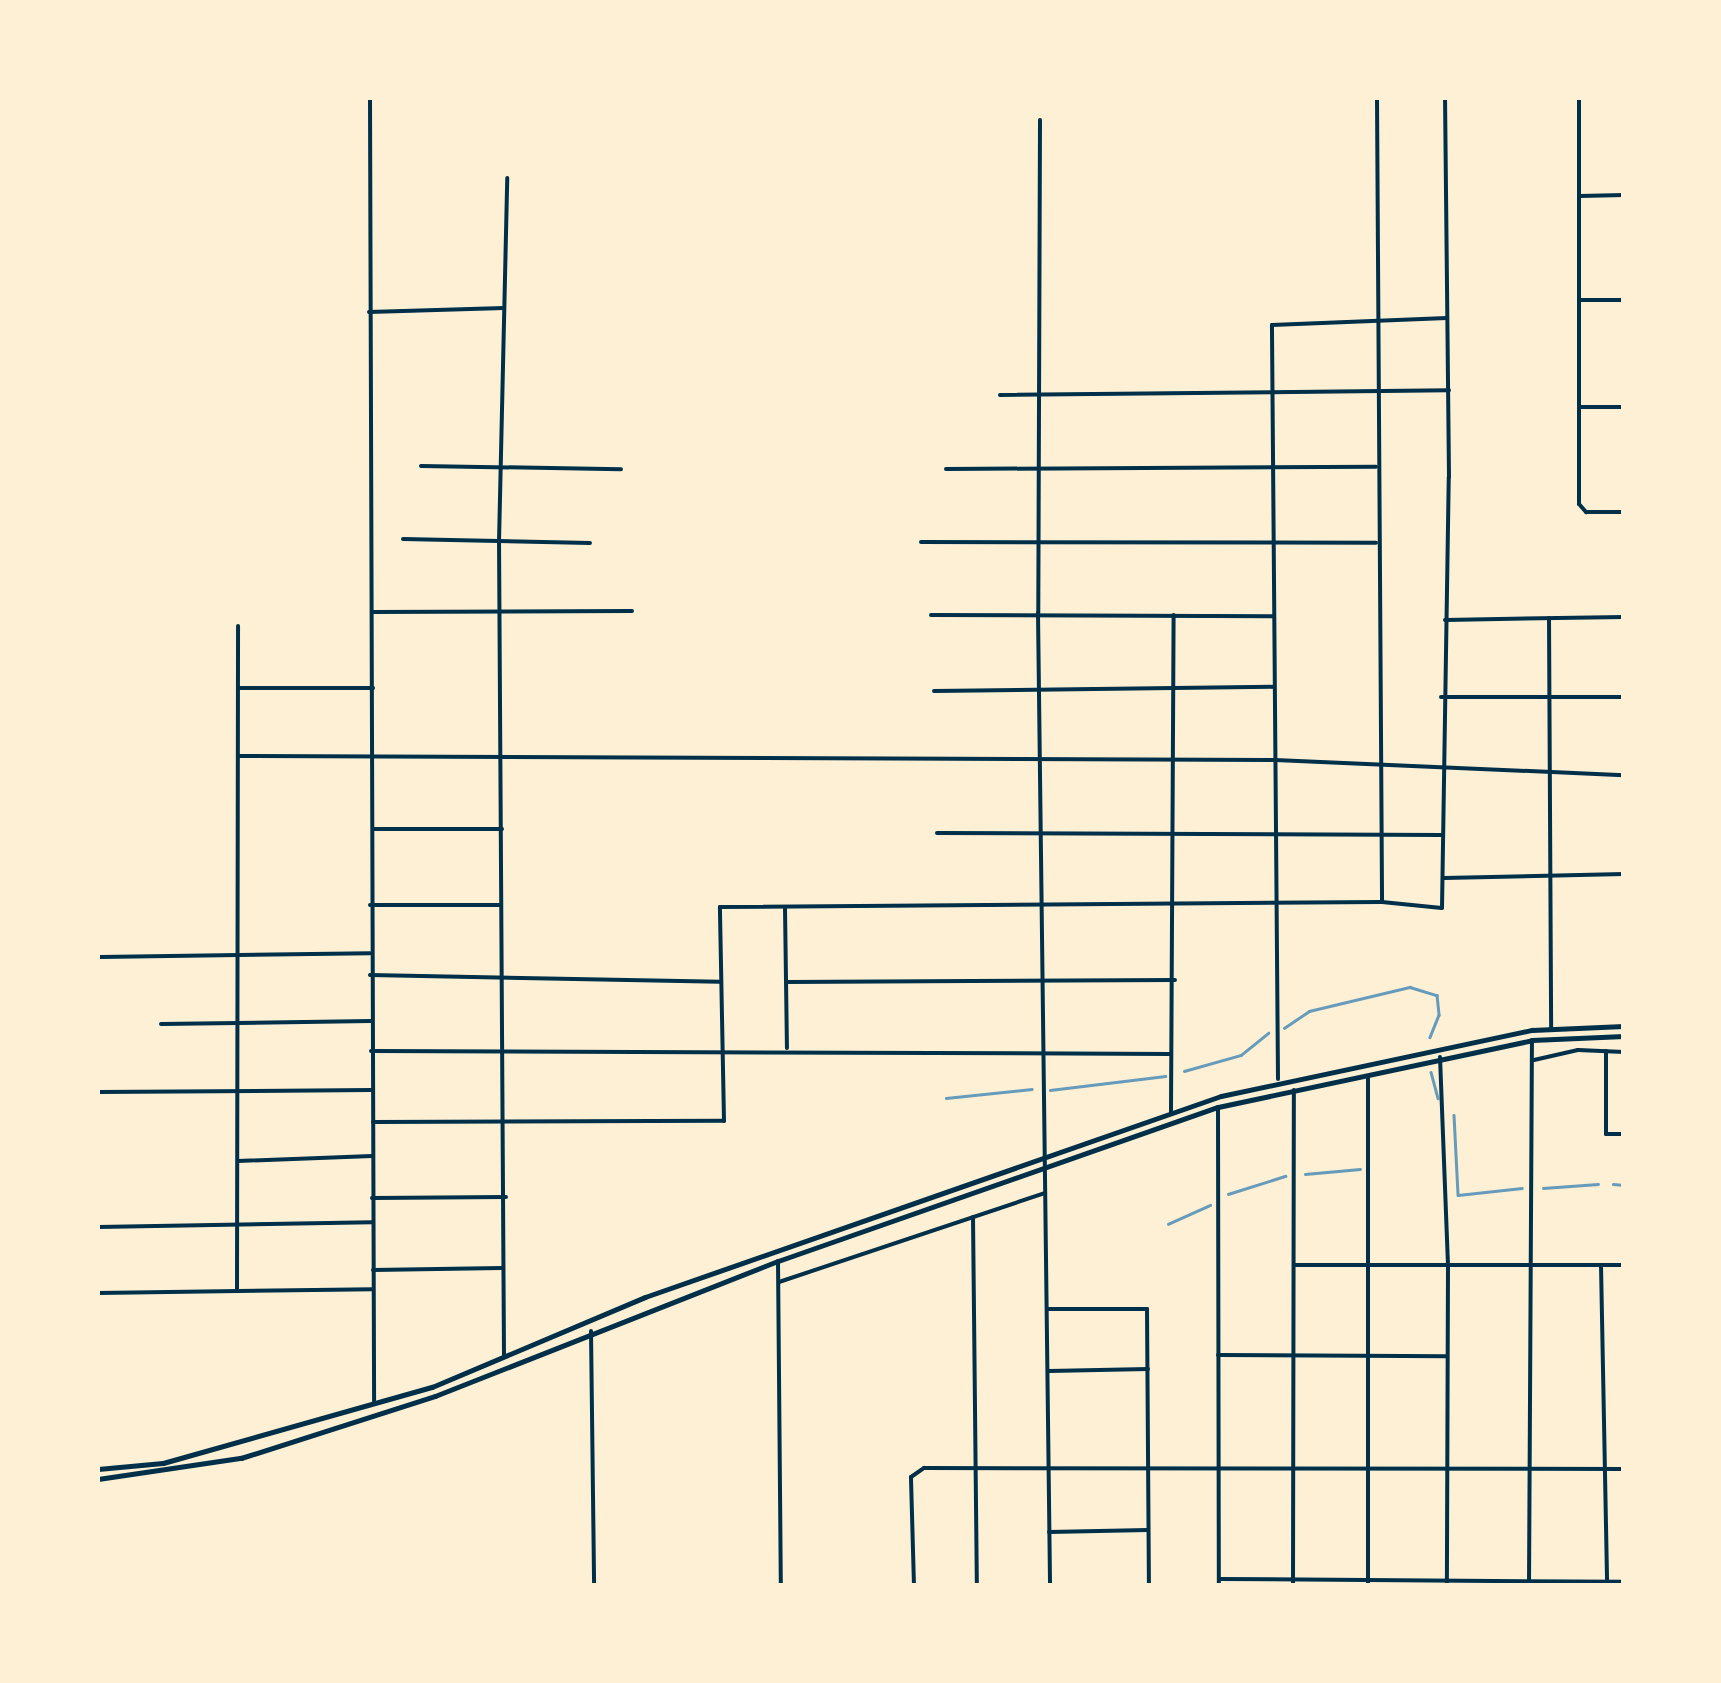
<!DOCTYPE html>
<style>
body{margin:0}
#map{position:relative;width:1721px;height:1683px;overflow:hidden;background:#fdf0d5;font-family:Lora,serif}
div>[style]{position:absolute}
.stream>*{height:2.5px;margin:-1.25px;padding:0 1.25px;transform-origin:1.25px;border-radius:1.25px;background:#669bbc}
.minor>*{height:4px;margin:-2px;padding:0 2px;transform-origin:2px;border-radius:2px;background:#003049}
.trunk>*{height:5px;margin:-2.5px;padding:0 2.5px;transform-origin:2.5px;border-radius:2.5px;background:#003049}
span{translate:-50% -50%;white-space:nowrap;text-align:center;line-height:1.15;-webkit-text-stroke:8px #fdf0d5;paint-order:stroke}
.frame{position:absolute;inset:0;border:100px solid #fdf0d5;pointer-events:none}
</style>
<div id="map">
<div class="stream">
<div style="left:1284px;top:1028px;width:30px;rotate:-34deg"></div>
<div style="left:1309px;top:1011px;width:104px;rotate:-13.4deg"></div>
<div style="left:1410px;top:987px;width:28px;rotate:17deg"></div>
<div style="left:1437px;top:995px;width:20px;rotate:84deg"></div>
<div style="left:1439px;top:1015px;width:24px;rotate:112deg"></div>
<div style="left:1184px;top:1071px;width:59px;rotate:-15.7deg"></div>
<div style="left:1241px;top:1055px;width:35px;rotate:-39deg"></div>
<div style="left:1431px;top:1072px;width:27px;rotate:75deg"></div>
<div style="left:1050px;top:1090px;width:116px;rotate:-6.9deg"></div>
<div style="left:946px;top:1098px;width:86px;rotate:-6deg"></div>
<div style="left:1454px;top:1115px;width:80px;rotate:87.1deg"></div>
<div style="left:1458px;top:1195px;width:64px;rotate:-6.2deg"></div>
<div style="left:1305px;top:1174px;width:55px;rotate:-5.2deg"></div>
<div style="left:1613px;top:1184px;width:11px;rotate:5deg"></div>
<div style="left:1543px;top:1188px;width:55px;rotate:-4.2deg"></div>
<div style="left:1228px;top:1194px;width:60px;rotate:-17.5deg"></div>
<div style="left:1168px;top:1224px;width:46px;rotate:-24.3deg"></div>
</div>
<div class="minor">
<div style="left:370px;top:98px;width:1306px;rotate:89.82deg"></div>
<div style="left:1377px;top:98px;width:804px;rotate:89.64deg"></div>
<div style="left:1579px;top:98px;width:406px;rotate:90deg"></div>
<div style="left:1579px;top:504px;width:11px;rotate:49deg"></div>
<div style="left:1586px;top:512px;width:38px"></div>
<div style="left:1040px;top:120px;width:493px;rotate:90.2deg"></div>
<div style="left:1038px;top:613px;width:973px;rotate:89.29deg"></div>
<div style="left:1580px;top:196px;width:44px;rotate:-1.3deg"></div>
<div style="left:1579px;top:300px;width:45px"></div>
<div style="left:369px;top:312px;width:135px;rotate:-1.7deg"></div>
<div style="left:1000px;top:395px;width:449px;rotate:-0.6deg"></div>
<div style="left:1581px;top:407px;width:43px"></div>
<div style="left:421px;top:466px;width:200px;rotate:0.9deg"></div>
<div style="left:946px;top:469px;width:430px;rotate:-0.3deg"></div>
<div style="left:403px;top:539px;width:187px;rotate:1.2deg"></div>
<div style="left:921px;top:542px;width:455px;rotate:0.1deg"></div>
<div style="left:372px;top:612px;width:260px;rotate:-0.2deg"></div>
<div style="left:931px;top:615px;width:343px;rotate:0.2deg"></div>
<div style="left:1549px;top:618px;width:410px;rotate:89.7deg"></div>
<div style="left:1445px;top:620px;width:179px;rotate:-1deg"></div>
<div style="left:239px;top:688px;width:134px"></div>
<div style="left:934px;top:691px;width:339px;rotate:-0.7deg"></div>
<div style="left:1441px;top:697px;width:183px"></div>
<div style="left:238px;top:756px;width:1037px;rotate:0.22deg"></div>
<div style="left:1275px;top:760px;width:349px;rotate:2.5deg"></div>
<div style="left:373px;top:829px;width:129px"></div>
<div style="left:937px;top:833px;width:504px;rotate:0.23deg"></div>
<div style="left:1444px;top:878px;width:180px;rotate:-1.3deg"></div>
<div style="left:370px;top:905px;width:130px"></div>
<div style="left:785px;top:908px;width:140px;rotate:89.2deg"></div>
<div style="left:100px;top:957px;width:270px;rotate:-0.8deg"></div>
<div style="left:370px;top:975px;width:350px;rotate:1.1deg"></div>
<div style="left:786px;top:982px;width:389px;rotate:-0.3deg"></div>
<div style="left:161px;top:1024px;width:210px;rotate:-0.8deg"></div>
<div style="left:371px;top:1051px;width:800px;rotate:0.21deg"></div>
<div style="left:1606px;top:1051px;width:83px;rotate:90deg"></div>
<div style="left:1606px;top:1134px;width:18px"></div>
<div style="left:1440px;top:1057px;width:208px;rotate:87.8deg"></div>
<div style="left:1448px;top:1265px;width:321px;rotate:90.2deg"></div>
<div style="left:1534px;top:1060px;width:45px;rotate:-12.8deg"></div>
<div style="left:1578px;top:1050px;width:46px;rotate:2.5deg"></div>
<div style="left:1278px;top:1079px;width:754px;rotate:-90.46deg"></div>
<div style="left:1272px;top:325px;width:175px;rotate:-2.3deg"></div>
<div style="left:98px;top:1092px;width:274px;rotate:-0.4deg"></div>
<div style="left:1218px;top:1107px;width:479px;rotate:89.9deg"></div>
<div style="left:1171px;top:1112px;width:497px;rotate:-89.7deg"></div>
<div style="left:373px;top:1122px;width:351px;rotate:-0.2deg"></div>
<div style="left:724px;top:1121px;width:214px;rotate:-91.1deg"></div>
<div style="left:720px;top:907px;width:662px;rotate:-0.43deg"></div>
<div style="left:1382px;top:902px;width:60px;rotate:5.7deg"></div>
<div style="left:1442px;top:908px;width:431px;rotate:-89.1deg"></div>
<div style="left:1449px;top:477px;width:379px;rotate:-90.6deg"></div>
<div style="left:238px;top:1161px;width:134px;rotate:-2.1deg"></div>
<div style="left:372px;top:1198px;width:134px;rotate:-0.4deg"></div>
<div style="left:973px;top:1217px;width:369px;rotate:89.4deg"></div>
<div style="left:98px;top:1227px;width:274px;rotate:-1deg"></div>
<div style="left:778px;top:1261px;width:325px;rotate:89.5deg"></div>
<div style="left:1295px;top:1265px;width:329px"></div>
<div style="left:1601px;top:1265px;width:321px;rotate:88.9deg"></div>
<div style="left:373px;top:1270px;width:129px;rotate:-0.9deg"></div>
<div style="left:779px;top:1282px;width:280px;rotate:-18.5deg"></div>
<div style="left:237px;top:1291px;width:665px;rotate:-89.91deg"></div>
<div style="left:98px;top:1293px;width:275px;rotate:-0.8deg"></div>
<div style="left:1047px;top:1309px;width:100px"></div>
<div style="left:1147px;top:1309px;width:277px;rotate:89.6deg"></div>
<div style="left:591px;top:1331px;width:255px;rotate:89.3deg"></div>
<div style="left:1218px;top:1355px;width:229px;rotate:0.3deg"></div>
<div style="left:504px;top:1357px;width:815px;rotate:-90.35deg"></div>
<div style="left:499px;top:542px;width:364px;rotate:-88.7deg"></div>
<div style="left:1049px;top:1371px;width:99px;rotate:-1.2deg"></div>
<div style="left:1049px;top:1532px;width:99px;rotate:-1.2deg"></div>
<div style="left:1219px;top:1579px;width:405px;rotate:0.4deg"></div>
<div style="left:914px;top:1586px;width:109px;rotate:-91.6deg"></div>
<div style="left:911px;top:1477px;width:16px;rotate:-35deg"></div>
<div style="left:924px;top:1468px;width:700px;rotate:0.08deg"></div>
<div style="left:1293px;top:1586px;width:496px;rotate:-89.9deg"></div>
<div style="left:1368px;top:1586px;width:510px;rotate:-90deg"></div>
<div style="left:1529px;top:1586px;width:546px;rotate:-89.69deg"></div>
</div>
<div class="trunk">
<div style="left:98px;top:1469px;width:65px;rotate:-5.3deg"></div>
<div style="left:163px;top:1463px;width:280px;rotate:-15.8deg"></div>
<div style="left:432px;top:1387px;width:231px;rotate:-22.9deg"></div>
<div style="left:645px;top:1297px;width:610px;rotate:-19.24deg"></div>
<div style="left:1221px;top:1096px;width:318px;rotate:-12deg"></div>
<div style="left:1532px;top:1030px;width:92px;rotate:-2.5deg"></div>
<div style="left:98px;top:1479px;width:145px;rotate:-8.4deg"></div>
<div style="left:241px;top:1458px;width:204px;rotate:-17.7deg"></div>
<div style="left:435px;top:1396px;width:369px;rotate:-21.5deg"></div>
<div style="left:778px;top:1261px;width:466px;rotate:-19.3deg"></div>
<div style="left:1218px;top:1107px;width:321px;rotate:-12deg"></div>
<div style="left:1532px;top:1040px;width:92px;rotate:-2.5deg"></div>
</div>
<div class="frame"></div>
</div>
